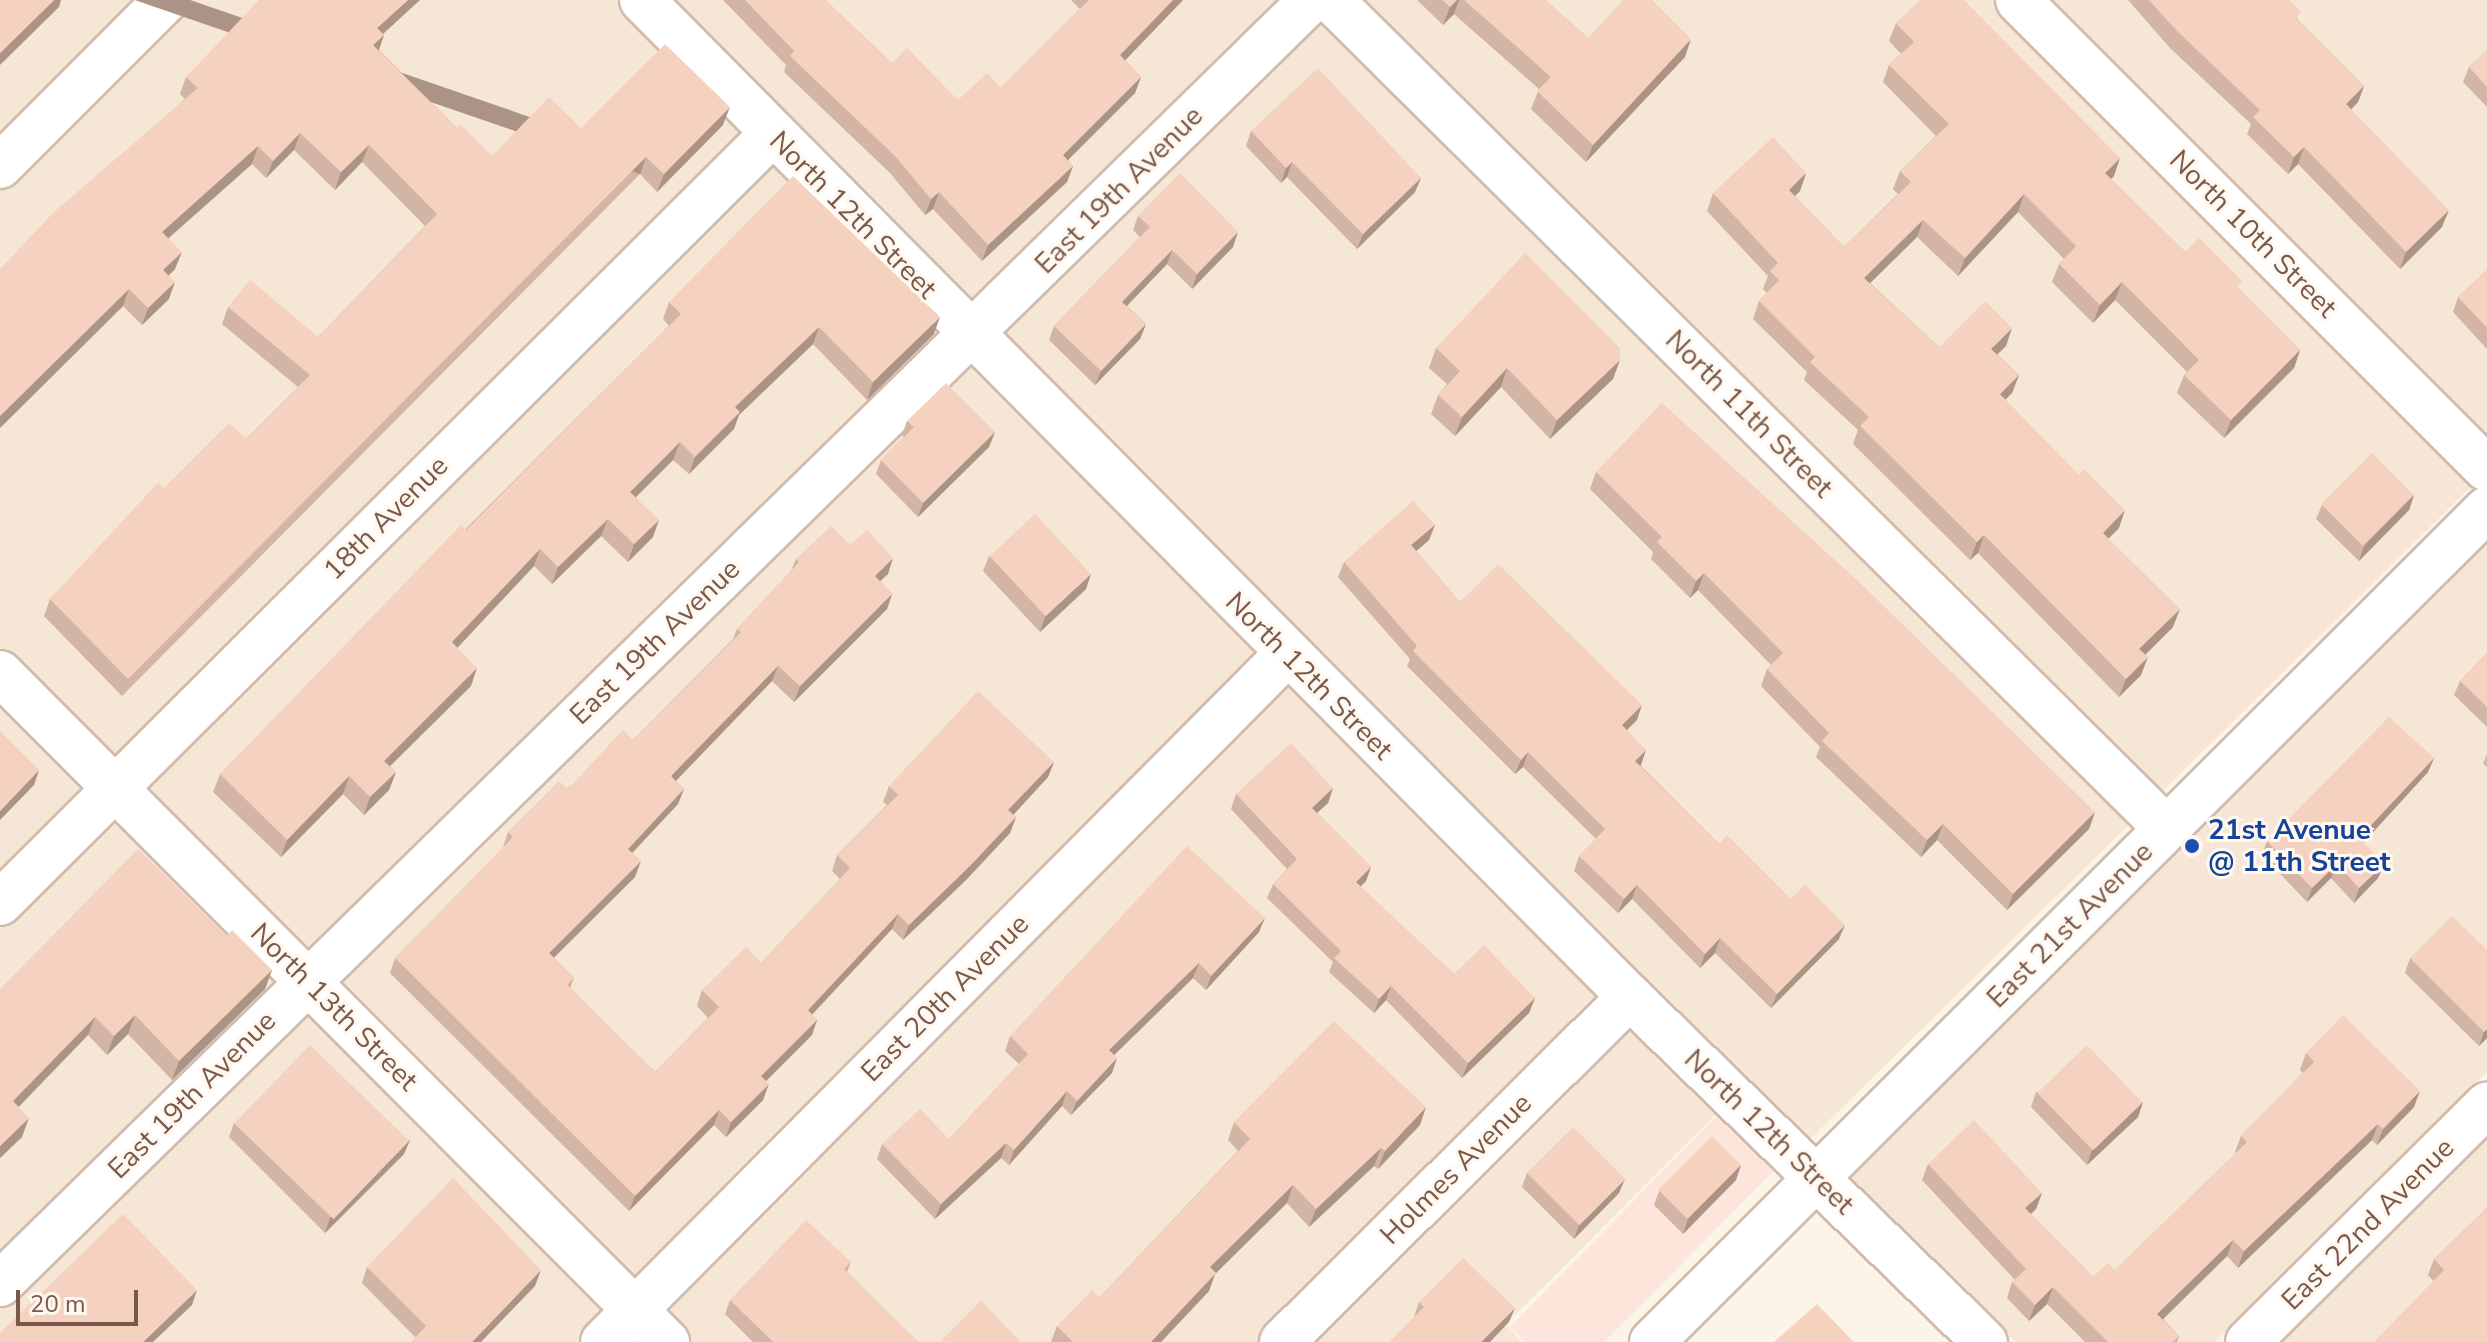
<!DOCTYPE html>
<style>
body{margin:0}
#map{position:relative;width:2487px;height:1342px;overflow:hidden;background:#fdf4e8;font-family:"Nunito Sans",sans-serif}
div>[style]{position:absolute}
.residential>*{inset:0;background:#f5e6d6}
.commercial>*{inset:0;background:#fee5dc}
.roads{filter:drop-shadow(2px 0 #d0bbad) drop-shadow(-2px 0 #d0bbad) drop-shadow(0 2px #d0bbad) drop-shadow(0 -2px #d0bbad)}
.minor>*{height:44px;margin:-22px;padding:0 22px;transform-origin:22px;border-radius:22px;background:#fff}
.wall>*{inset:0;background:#d2b5a4}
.shaded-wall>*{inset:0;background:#ab9386;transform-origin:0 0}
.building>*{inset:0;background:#f4d2bf;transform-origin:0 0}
.dots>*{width:22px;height:22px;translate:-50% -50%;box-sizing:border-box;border:4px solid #fff8f0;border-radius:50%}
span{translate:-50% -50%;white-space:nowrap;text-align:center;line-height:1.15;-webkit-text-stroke:6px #fff8f0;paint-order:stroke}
.street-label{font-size:28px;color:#79594a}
.transit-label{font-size:28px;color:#164399;font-weight:700}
.left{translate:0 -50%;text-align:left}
.scale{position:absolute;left:16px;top:1290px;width:122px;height:36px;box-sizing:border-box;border:4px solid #79594a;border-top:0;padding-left:10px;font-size:24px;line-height:28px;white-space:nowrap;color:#79594a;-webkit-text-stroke:6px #fff8f0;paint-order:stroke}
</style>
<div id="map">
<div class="residential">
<div style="clip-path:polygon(0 0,2487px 0,2487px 471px,1779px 1170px,1721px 1109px,1506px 1324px,1521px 1342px,0 1342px)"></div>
<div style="clip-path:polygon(2487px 542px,2487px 1072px,2215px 1342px,2016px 1342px,1849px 1179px)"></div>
<div style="clip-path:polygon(2487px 1139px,2487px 1342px,2282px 1342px)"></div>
</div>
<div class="commercial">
<div style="clip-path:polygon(1719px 1114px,1775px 1170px,1604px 1342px,1525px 1342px,1510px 1327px)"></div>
</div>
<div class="roads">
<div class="minor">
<div style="left:642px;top:0;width:1404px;rotate:45.26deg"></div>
<div style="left:1630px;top:997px;width:495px;rotate:44.2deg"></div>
<div style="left:1331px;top:0;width:1177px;rotate:44.76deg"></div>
<div style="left:2018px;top:0;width:663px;rotate:45deg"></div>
<div style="left:0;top:166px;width:235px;rotate:-45deg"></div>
<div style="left:0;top:673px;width:945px;rotate:45.09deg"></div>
<div style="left:0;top:903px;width:1090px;rotate:-44.89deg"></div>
<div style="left:0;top:1284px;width:1835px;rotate:-44.4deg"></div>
<div style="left:603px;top:1342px;width:970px;rotate:-45.17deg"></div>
<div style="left:1282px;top:1342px;width:490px;rotate:-44.8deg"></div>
<div style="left:1652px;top:1342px;width:1179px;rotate:-44.93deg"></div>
<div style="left:2248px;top:1342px;width:337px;rotate:-44.8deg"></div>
</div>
</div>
<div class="wall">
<div style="clip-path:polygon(723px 0,825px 0,892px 63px,958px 100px,1001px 88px,1080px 9px,1071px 0,1183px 0,1125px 60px,1141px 77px,1135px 93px,1068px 160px,1073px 166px,1067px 182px,982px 261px,933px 209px,925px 215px,890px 173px,784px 72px,786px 65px)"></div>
<div style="clip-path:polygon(1417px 0,1545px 0,1588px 38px,1685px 57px,1586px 162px,1531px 109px,1539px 89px,1454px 14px,1443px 25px)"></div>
<div style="clip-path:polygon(2128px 0,2289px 0,2298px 20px,2364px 86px,2358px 102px,2351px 110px,2442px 227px,2400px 269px,2298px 164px,2288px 174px,2247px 134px,2251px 124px,2170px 48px)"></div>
<div style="clip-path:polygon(1896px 23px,2114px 176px,2111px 179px,2185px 252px,2239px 289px,2300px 350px,2294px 368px,2224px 438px,2177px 393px,2184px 375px,2187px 372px,2115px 300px,2093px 323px,2052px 282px,2059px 264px,2064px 259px,2018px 212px,1958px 276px,1917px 237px,1870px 283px,1939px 347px,2006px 346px,1997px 354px,2019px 375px,2012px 393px,2005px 400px,2119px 528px,2108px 539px,2173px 627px,2145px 655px,2141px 675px,2119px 697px,1978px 553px,1970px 560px,1853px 444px,1858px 430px,1804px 380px,1807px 372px,1753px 319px,1759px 301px,1767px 293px,1763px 289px,1768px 276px,1707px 211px,1713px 193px,1806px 173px,1800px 191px,1795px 196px,1844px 247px,1898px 194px,1893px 189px,1900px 171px,1936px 136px,1883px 82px,1889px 65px,1901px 54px,1889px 41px)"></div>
<div style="clip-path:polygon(383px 34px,384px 35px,379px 50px,457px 128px,492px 156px,581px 128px,723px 125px,657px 192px,640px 174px,122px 696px,44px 616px,50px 599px,164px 488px,246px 439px,298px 387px,222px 324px,228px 307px,318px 337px,425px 226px,362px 162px,335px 190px,294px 150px,266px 178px,252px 164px,169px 238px,175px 269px,169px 275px,169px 299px,142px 325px,123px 306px,0 428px,0 269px,185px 99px,180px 94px,186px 77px)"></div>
<div style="clip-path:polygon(2487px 50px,2487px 107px,2463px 82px,2469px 67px)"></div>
<div style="clip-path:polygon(1251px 131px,1421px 178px,1415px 192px,1357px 249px,1287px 177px,1281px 183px,1246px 146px)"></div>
<div style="clip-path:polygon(1138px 216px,1233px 247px,1192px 289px,1167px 264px,1127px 306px,1146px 324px,1140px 339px,1095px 385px,1049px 340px,1054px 326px,1140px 237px,1133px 230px)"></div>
<div style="clip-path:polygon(2487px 270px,2487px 349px,2453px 312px,2458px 297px)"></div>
<div style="clip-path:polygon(669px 302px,934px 334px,867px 400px,813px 344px,739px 415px,734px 429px,689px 474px,673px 460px,636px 497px,653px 537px,628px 562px,601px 536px,552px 584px,534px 566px,457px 647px,471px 686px,390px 766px,396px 772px,389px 790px,364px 815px,343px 794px,281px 857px,213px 792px,220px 774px,669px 326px,663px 319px)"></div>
<div style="clip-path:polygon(1436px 348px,1613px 379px,1550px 439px,1501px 387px,1455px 436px,1431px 414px,1438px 395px,1447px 384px,1429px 368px)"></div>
<div style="clip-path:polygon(907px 421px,995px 432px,989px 447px,918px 517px,876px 474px,881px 460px,904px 437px,902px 435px)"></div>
<div style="clip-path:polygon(1596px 472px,2095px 812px,2089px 829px,2007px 910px,1937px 840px,1921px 857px,1816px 757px,1820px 747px,1761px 686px,1767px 669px,1771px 665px,1698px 590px,1690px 598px,1651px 559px,1653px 552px,1590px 489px)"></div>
<div style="clip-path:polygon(2414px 495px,2409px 510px,2359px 561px,2316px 519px,2322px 505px)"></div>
<div style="clip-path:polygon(1435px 525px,1429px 540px,1416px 551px,1460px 602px,1637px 720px,1627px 730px,1640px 765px,1719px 844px,1791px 899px,1839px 939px,1771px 1008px,1715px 953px,1700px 968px,1632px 899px,1618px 913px,1574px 871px,1579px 856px,1596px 839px,1523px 767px,1515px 774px,1407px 666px,1410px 659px,1338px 577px,1344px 562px)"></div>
<div style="clip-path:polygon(850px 545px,888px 574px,880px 581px,892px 594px,887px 609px,794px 702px,772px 681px,676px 781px,684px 789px,678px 804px,632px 853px,635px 877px,554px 958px,574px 978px,570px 988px,655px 1072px,708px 1018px,697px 1006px,702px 990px,761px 963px,840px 879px,832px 871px,837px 855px,887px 805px,883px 802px,889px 786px,1054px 762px,1048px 777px,1013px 815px,1016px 817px,1010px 833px,966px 880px,903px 940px,892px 929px,812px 1015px,817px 1020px,812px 1035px,766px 1081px,763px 1100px,726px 1137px,714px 1125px,629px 1211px,390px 973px,395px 958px,503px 848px,508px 832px,633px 740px,733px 639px,737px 629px,791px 571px,796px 559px)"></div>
<div style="clip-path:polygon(989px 556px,1086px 589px,1040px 632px,983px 571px)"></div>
<div style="clip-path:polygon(2487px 653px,2487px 727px,2454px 695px,2460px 681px)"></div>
<div style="clip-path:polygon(2487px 754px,2487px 767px,2483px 764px)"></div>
<div style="clip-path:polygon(2434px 758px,2428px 772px,2363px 843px,2384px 864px,2378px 878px,2354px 903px,2331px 878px,2307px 902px,2262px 855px,2267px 841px)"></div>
<div style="clip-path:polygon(1333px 788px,1328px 803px,1317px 813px,1371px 867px,1366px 881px,1360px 887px,1454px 974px,1535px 998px,1529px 1013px,1462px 1078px,1386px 1000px,1374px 1013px,1329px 972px,1333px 962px,1267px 898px,1273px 884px,1287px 869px,1231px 809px,1236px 794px)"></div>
<div style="clip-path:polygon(1259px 932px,1206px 990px,1193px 978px,1114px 1055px,1112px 1073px,1071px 1115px,1062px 1106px,1009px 1165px,1001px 1158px,935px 1219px,877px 1159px,882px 1144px,949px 1139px,1019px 1064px,1005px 1051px,1010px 1036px)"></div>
<div style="clip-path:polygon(227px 936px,272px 970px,265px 989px,172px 1080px,128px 1034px,107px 1055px,88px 1035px,18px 1107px,22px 1137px,0 1158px,0 989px)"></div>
<div style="clip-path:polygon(2487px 950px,2487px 1038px,2479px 1046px,2405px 973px,2410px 958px)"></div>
<div style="clip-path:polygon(2306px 1053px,2414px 1107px,2377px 1145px,2372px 1140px,2238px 1268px,2227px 1256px,2163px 1319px,2179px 1336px,2177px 1342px,2085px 1342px,2047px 1304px,2029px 1321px,2007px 1298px,2012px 1282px,2015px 1280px,1922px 1180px,1928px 1164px,2042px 1193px,2036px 1209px,2031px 1214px,2093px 1277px,2115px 1270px,2236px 1153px,2235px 1152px,2241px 1136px,2303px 1073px,2300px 1070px)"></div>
<div style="clip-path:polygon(2036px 1092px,2143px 1102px,2138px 1117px,2087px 1165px,2031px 1107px)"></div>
<div style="clip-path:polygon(1234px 1122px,1420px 1125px,1378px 1169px,1374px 1166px,1309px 1227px,1287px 1203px,1215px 1274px,1209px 1291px,1161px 1342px,1051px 1342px,1057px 1326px,1099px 1298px,1238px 1151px,1228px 1140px)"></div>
<div style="clip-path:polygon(234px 1123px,410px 1140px,404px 1154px,325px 1233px,229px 1137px)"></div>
<div style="clip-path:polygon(1741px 1165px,1736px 1180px,1683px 1234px,1654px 1205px,1659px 1191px)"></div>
<div style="clip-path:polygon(1527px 1173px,1619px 1193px,1574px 1239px,1522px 1187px)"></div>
<div style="clip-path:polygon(2487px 1208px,2487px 1342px,2428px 1275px,2434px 1259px)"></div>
<div style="clip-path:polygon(851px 1262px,847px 1272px,918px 1342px,753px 1342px,725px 1314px,730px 1300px)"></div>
<div style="clip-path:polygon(367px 1267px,535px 1286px,415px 1337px,362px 1283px)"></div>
<div style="clip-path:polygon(1419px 1302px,1509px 1322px,1414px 1317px)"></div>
</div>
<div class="shaded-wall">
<div style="clip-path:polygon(54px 0,61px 0,59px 7px,0 65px,0 53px)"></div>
<div style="clip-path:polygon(408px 0,420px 0,371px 45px,377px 28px)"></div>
<div style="clip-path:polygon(1173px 0,1183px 0,1114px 72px,1120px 55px)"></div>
<div style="clip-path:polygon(1457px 0,1459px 0,1454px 14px,1443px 25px,1450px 7px)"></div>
<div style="clip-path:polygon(384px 35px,378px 52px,373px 45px)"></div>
<div style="clip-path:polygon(1691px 39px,1685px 57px,1586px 162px,1593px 145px)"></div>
<div style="clip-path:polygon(1141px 77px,1135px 93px,1057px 171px,1063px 155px)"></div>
<div style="clip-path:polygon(2364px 86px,2358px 102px,2339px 121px,2346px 104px)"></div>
<div style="clip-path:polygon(730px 107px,723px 125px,657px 192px,664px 174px)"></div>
<div style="clip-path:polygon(300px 133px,294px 150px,266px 178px,273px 161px)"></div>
<div style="clip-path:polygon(369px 145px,362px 162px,335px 190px,341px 172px)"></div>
<div style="clip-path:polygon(258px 146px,252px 164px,156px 249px,162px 232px)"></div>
<div style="clip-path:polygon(2304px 147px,2298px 164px,2288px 174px,2294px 157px)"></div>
<div style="left:646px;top:157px;width:18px;height:735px;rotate:109deg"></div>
<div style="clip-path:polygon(2120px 158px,2114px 176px,2099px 191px,2105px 173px)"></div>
<div style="clip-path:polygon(1292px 162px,1287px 177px,1281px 183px,1286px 168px)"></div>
<div style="clip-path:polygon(1073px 166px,1067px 182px,982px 261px,988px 245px)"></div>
<div style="clip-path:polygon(1806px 173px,1800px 191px,1782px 208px,1789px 190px)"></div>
<div style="clip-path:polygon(1421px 178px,1415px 192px,1357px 249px,1363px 234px)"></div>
<div style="clip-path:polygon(939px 192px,933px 209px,925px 215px,931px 199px)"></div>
<div style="clip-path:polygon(2024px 194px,2018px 212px,1958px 276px,1965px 258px)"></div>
<div style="clip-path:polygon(2449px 210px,2442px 227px,2400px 269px,2406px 252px)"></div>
<div style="clip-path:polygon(1923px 220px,1917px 237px,1857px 296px,1864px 278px)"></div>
<div style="clip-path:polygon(1238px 232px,1233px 247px,1192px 289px,1197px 274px)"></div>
<div style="clip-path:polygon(1172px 250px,1167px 264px,1117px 316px,1122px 302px)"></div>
<div style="clip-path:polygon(182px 252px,175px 269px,157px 287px,163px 270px)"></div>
<div style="clip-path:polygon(175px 282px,169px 299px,142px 325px,148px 308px)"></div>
<div style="clip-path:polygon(2122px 282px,2115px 300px,2093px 323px,2100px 305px)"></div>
<div style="clip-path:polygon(129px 289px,123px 306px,0 428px,0 416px)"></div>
<div style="clip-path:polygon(940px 317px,934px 334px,867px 400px,873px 382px)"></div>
<div style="clip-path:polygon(1146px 324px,1140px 339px,1095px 385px,1101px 371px)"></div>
<div style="clip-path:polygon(819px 327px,813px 344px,739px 415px,734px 429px,689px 474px,695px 457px,735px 407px)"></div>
<div style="clip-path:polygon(2012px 328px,2006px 346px,1985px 367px,1991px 349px)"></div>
<div style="clip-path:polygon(2300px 350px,2294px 368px,2224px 438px,2231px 420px)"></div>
<div style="clip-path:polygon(1620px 360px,1613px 379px,1550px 439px,1557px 420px)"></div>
<div style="clip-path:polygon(1507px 368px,1501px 387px,1455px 436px,1462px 417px)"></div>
<div style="clip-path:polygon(2019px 375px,2012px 393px,1993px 412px,2000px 394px)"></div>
<div style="clip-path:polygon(995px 432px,989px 447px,918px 517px,923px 503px)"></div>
<div style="clip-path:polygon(680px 442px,673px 460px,624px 509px,630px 492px)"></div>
<div style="clip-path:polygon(2414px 495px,2409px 510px,2359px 561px,2364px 546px)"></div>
<div style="clip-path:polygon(2125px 510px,2119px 528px,2096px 551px,2103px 533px)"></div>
<div style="clip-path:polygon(608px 519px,601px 536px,552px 584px,558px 567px)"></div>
<div style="clip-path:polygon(659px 520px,653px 537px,628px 562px,634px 544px)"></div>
<div style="clip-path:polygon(1435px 525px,1429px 540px,1406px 560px,1411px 545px)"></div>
<div style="clip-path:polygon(1984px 535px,1978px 553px,1970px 560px,1977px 542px)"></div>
<div style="clip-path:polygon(540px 549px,534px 566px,446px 660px,452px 642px)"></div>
<div style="clip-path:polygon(893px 558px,888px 574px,869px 591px,875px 576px)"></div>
<div style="clip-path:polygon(1704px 573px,1698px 590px,1690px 598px,1696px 581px)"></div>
<div style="clip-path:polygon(1091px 574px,1086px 589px,1040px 632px,1045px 617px)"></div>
<div style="clip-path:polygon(892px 594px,887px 609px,794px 702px,800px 686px)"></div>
<div style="clip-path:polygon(2180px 609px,2173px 627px,2133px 667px,2139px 649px)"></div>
<div style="clip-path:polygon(2148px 657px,2141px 675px,2119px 697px,2126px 679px)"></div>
<div style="clip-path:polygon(778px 666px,772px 681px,665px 792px,671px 776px)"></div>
<div style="clip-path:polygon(477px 668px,471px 686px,378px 778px,384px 761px)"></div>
<div style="clip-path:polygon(1642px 705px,1637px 720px,1616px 740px,1622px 725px)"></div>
<div style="clip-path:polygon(1646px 750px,1641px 765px,1630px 775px,1635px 761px)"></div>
<div style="clip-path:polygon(1528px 752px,1523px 767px,1515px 774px,1521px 760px)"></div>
<div style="clip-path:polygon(2434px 758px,2428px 772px,2354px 853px,2359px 838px)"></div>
<div style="clip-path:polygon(1054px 762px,1048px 777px,1003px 826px,1008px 810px)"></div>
<div style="clip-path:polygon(39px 770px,34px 785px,0 820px,0 811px)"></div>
<div style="clip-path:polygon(396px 772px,389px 790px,364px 815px,370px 797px)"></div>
<div style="clip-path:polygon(349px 776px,343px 794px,281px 857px,287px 840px)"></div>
<div style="clip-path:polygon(1333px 788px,1328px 803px,1307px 822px,1312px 808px)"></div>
<div style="clip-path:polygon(684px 789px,678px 804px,622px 864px,628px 849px)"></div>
<div style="clip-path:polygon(2095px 812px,2089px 829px,2007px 910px,2013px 894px)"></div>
<div style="clip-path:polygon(1016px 817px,1010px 833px,966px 880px,903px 940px,909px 925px)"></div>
<div style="clip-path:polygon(1943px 824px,1937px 840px,1921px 857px,1927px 840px)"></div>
<div style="clip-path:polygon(641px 861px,635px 877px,543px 968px,549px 953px)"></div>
<div style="clip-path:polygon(2337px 864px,2331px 878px,2307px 902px,2312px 888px)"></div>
<div style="clip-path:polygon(2384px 864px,2378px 878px,2354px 903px,2359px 888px)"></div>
<div style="clip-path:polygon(1371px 867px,1366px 881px,1350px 897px,1356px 882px)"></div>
<div style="clip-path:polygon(1637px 885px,1632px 899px,1618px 913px,1624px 899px)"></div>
<div style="clip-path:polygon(898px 914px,892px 929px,802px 1025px,808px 1010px)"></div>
<div style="clip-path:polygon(1265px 918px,1259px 932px,1206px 990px,1211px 976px)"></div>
<div style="clip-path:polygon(1845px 925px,1839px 939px,1771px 1008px,1777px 994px)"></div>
<div style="clip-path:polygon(1720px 938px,1715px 953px,1700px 968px,1705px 954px)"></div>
<div style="clip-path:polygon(1199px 963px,1193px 978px,1104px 1065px,1109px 1050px)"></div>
<div style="clip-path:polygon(272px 970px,265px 989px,172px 1080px,179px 1061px)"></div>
<div style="clip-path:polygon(1391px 986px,1386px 1000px,1374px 1013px,1379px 999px)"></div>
<div style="clip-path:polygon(1535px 998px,1529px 1013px,1462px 1078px,1468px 1063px)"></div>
<div style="clip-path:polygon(135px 1015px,128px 1034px,107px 1055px,114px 1036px)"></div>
<div style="clip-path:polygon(95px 1017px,88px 1035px,6px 1120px,13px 1101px)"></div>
<div style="clip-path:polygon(817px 1020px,812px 1035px,755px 1092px,761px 1076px)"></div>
<div style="clip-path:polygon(2487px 1029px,2487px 1038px,2479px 1046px,2484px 1032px)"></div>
<div style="clip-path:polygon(1117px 1058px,1112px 1073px,1071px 1115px,1077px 1101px)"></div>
<div style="clip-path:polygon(769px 1084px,763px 1100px,726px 1137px,731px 1122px)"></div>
<div style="clip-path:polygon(1067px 1091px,1062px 1106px,1009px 1165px,1014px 1150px)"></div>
<div style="clip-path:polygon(2420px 1091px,2414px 1107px,2377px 1145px,2383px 1129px)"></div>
<div style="clip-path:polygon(2143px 1102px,2138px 1117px,2087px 1165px,2092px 1150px)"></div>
<div style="clip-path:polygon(1426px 1107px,1420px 1125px,1378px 1169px,1385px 1151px)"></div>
<div style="clip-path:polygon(719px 1110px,714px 1125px,629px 1211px,635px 1196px)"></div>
<div style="clip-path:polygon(29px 1118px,22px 1137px,0 1158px,0 1146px)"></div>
<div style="clip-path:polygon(2378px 1124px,2372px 1140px,2238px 1268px,2244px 1251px)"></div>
<div style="clip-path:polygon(410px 1140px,404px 1154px,325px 1233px,330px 1218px)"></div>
<div style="clip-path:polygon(1006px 1143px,1001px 1158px,935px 1219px,941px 1204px)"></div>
<div style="clip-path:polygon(1381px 1148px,1374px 1166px,1309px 1227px,1316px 1209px)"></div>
<div style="clip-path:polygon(1741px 1165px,1736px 1180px,1683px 1234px,1688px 1219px)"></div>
<div style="clip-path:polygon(1625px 1179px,1619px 1193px,1574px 1239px,1579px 1225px)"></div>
<div style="clip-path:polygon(1293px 1185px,1287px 1203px,1215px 1274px,1209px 1291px,1161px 1342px,1151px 1342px,1210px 1267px)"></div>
<div style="clip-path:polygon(2042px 1193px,2036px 1209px,2020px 1224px,2025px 1208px)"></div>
<div style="clip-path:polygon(2233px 1240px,2227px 1256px,2152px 1330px,2157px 1314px)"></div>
<div style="clip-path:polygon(541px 1270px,535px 1286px,481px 1342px,472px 1342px)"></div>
<div style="clip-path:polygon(2053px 1287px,2047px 1304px,2029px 1321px,2035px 1305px)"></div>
<div style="clip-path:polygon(197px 1290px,192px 1305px,153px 1342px,143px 1342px)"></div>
<div style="clip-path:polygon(1515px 1308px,1509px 1322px,1490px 1342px,1481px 1342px)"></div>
</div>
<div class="building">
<div style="clip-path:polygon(0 0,54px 0,0 53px)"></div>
<div style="clip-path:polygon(259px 0,408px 0,377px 28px,384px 35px,373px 45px,457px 128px,460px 124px,492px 156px,549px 97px,581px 128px,665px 44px,730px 107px,664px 174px,646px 157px,128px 679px,50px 599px,158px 483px,164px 488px,229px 423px,246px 439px,310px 375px,228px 307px,250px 280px,318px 337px,437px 214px,369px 145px,341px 172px,300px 133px,273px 161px,258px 146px,162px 232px,182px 252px,163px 270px,175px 282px,148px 308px,129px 289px,0 416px,0 269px,54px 212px,198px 88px,186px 77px)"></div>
<div style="clip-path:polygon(745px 0,825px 0,892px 63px,907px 48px,958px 100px,987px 73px,1001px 88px,1089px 0,1173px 0,1120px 55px,1141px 77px,1063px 155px,1073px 166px,988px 245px,939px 192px,931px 199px,896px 157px,790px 56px,794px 51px)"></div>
<div style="clip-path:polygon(1442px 0,1457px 0,1450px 7px)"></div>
<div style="clip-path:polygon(1464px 0,1545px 0,1588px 38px,1623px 0,1652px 0,1691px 39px,1593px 145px,1537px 91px,1551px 77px)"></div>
<div style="clip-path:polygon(1920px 0,1964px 0,2120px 158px,2105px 173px,2185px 252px,2199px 238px,2242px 281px,2237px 286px,2300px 350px,2231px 420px,2184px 375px,2199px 360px,2122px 282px,2100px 305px,2059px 264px,2076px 246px,2024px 194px,1965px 258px,1923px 220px,1864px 278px,1939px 347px,1985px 301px,2012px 328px,1991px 349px,2019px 375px,2000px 394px,2079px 475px,2084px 469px,2125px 510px,2103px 533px,2180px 609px,2139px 649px,2148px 657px,2126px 679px,1984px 535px,1977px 542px,1860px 426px,1869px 417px,1810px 362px,1815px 357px,1759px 301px,1779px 280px,1770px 271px,1778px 263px,1713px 193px,1773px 137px,1806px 173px,1789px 190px,1844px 247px,1911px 182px,1900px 171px,1949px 124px,1889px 65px,1914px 42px,1896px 23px)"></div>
<div style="clip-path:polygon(2149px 0,2289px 0,2301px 11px,2296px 18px,2364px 86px,2346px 104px,2449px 210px,2406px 252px,2304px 147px,2294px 157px,2253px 117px,2260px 110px,2177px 31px)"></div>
<div style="clip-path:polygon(2487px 50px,2487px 87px,2469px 67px)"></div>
<div style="clip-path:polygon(1318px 68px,1421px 178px,1363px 234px,1292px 162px,1286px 168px,1251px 131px)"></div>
<div style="clip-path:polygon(1180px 173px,1238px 232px,1197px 274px,1172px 250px,1122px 302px,1146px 324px,1101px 371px,1054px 326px,1150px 227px,1138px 216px)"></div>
<div style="clip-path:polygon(793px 176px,940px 317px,873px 382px,819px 327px,735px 407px,740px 412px,695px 457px,680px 442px,630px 492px,659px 520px,634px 544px,608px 519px,558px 567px,540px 549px,452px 642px,477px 668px,384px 761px,396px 772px,370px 797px,349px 776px,287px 840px,220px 774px,461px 525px,466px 530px,681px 314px,669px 302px)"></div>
<div style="clip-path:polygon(1525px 253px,1620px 348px,1620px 360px,1557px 420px,1507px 368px,1462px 417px,1438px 395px,1460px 371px,1436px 348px)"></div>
<div style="clip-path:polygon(2487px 270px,2487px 328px,2458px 297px)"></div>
<div style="clip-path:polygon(946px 383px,995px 432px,923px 503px,881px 460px,914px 427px,907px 421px)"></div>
<div style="clip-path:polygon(1662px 403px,1858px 581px,2095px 812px,2013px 894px,1943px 824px,1927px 840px,1822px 741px,1829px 733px,1767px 669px,1783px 653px,1704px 573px,1696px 581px,1657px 542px,1662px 537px,1596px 472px)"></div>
<div style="left:2372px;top:453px;width:59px;height:72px;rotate:45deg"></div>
<div style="clip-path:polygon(1413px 501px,1435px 525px,1411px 545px,1460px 602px,1498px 564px,1642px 705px,1622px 725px,1646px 750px,1635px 761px,1719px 844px,1727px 835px,1791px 899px,1805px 885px,1845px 925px,1777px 994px,1720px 938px,1705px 954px,1637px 885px,1624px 899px,1579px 856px,1605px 829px,1528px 752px,1521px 760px,1413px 651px,1417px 646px,1344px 562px)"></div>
<div style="left:1035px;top:514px;width:82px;height:62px;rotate:47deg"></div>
<div style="clip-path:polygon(831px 526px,850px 545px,867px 530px,893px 558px,875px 576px,892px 594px,800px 686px,778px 666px,671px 776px,684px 789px,628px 849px,641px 861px,549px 953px,574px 978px,567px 985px,655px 1072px,719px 1007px,702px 990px,746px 947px,761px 963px,850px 868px,837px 855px,898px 795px,889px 786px,978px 691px,1054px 762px,1008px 810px,1016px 817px,971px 865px,909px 925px,898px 914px,808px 1010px,817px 1020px,761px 1076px,769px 1084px,731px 1122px,719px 1110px,635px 1196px,395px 958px,513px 837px,508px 832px,559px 781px,568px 789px,623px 730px,633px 740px,741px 632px,737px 629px,799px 562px,796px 559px)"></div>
<div style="clip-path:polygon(2487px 653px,2487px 707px,2460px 681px)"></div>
<div style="clip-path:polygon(2389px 717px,2434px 758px,2359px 838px,2384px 864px,2359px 888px,2337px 864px,2312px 888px,2267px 841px)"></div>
<div style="clip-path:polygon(0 731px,39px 770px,0 811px)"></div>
<div style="clip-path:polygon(1291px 743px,1333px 788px,1312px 808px,1371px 867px,1356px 882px,1454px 974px,1484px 945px,1535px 998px,1468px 1063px,1391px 986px,1379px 999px,1334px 958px,1341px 951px,1273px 884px,1297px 859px,1236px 794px)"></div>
<div style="clip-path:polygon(1187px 846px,1265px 918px,1211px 976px,1199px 963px,1109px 1050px,1117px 1058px,1077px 1101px,1067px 1091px,1014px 1150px,1006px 1143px,941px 1204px,882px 1144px,920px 1109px,949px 1139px,1028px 1054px,1010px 1036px)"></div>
<div style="clip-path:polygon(138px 849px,227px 936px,232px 930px,272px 970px,179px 1061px,135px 1015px,114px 1036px,95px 1017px,13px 1101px,29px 1118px,0 1146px,0 989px)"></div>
<div style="clip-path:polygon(2452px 916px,2487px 950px,2487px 1029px,2484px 1032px,2410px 958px)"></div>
<div style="clip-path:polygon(2343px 1015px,2420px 1091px,2383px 1129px,2378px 1124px,2244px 1251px,2233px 1240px,2157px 1314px,2179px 1336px,2173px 1342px,2108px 1342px,2053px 1287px,2035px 1305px,2012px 1282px,2026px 1269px,1928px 1164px,1974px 1120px,2042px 1193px,2025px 1208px,2093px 1277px,2108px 1263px,2115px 1270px,2247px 1142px,2241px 1136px,2314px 1062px,2306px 1053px)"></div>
<div style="clip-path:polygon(1334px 1021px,1426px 1107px,1385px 1151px,1381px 1148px,1316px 1209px,1293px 1185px,1210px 1267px,1216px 1273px,1151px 1342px,1073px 1342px,1057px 1326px,1092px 1290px,1099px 1298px,1250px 1139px,1234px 1122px)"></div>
<div style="left:310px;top:1045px;width:138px;height:109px;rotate:44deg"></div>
<div style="left:2087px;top:1045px;width:80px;height:69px;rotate:46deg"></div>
<div style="left:1573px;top:1127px;width:74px;height:65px;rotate:45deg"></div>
<div style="left:1712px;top:1136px;width:41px;height:76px;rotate:45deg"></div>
<div style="clip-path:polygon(453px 1178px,541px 1270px,472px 1342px,411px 1342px,426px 1326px,367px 1267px)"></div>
<div style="clip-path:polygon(2487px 1208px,2487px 1342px,2374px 1342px,2444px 1270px,2434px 1259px)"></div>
<div style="clip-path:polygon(123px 1214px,197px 1290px,143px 1342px,0 1342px,0 1333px)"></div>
<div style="clip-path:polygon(806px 1220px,851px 1262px,844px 1269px,918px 1342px,773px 1342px,730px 1300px)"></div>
<div style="clip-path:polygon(1463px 1258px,1515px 1308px,1481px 1342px,1389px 1342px,1424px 1307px,1419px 1302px)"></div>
<div style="clip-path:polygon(981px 1301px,1021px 1342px,940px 1342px)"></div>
<div style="clip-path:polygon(1817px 1304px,1854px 1342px,1774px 1342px)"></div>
</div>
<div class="dots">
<div style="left:2192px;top:846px;background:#1a4fb4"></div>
</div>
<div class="street-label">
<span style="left:1119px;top:190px;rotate:-45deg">East 19th Avenue</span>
<span style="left:853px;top:215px;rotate:45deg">North 12th Street</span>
<span style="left:2253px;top:234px;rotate:45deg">North 10th Street</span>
<span style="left:1749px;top:414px;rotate:45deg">North 11th Street</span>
<span style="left:386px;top:518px;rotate:-45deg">18th Avenue</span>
<span style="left:655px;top:642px;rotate:-44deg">East 19th Avenue</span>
<span style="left:1309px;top:676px;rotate:45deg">North 12th Street</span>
<span style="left:2070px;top:925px;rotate:-45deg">East 21st Avenue</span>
<span style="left:945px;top:998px;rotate:-45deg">East 20th Avenue</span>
<span style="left:334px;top:1007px;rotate:45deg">North 13th Street</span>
<span style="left:192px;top:1095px;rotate:-45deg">East 19th Avenue</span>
<span style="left:1769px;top:1132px;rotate:44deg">North 12th Street</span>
<span style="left:1456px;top:1169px;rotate:-45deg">Holmes Avenue</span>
<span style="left:2368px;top:1224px;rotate:-45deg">East 22nd Avenue</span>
</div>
<div class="transit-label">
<span class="left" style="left:2208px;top:846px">21st Avenue<br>@ 11th Street</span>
</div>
<div class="scale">20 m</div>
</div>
